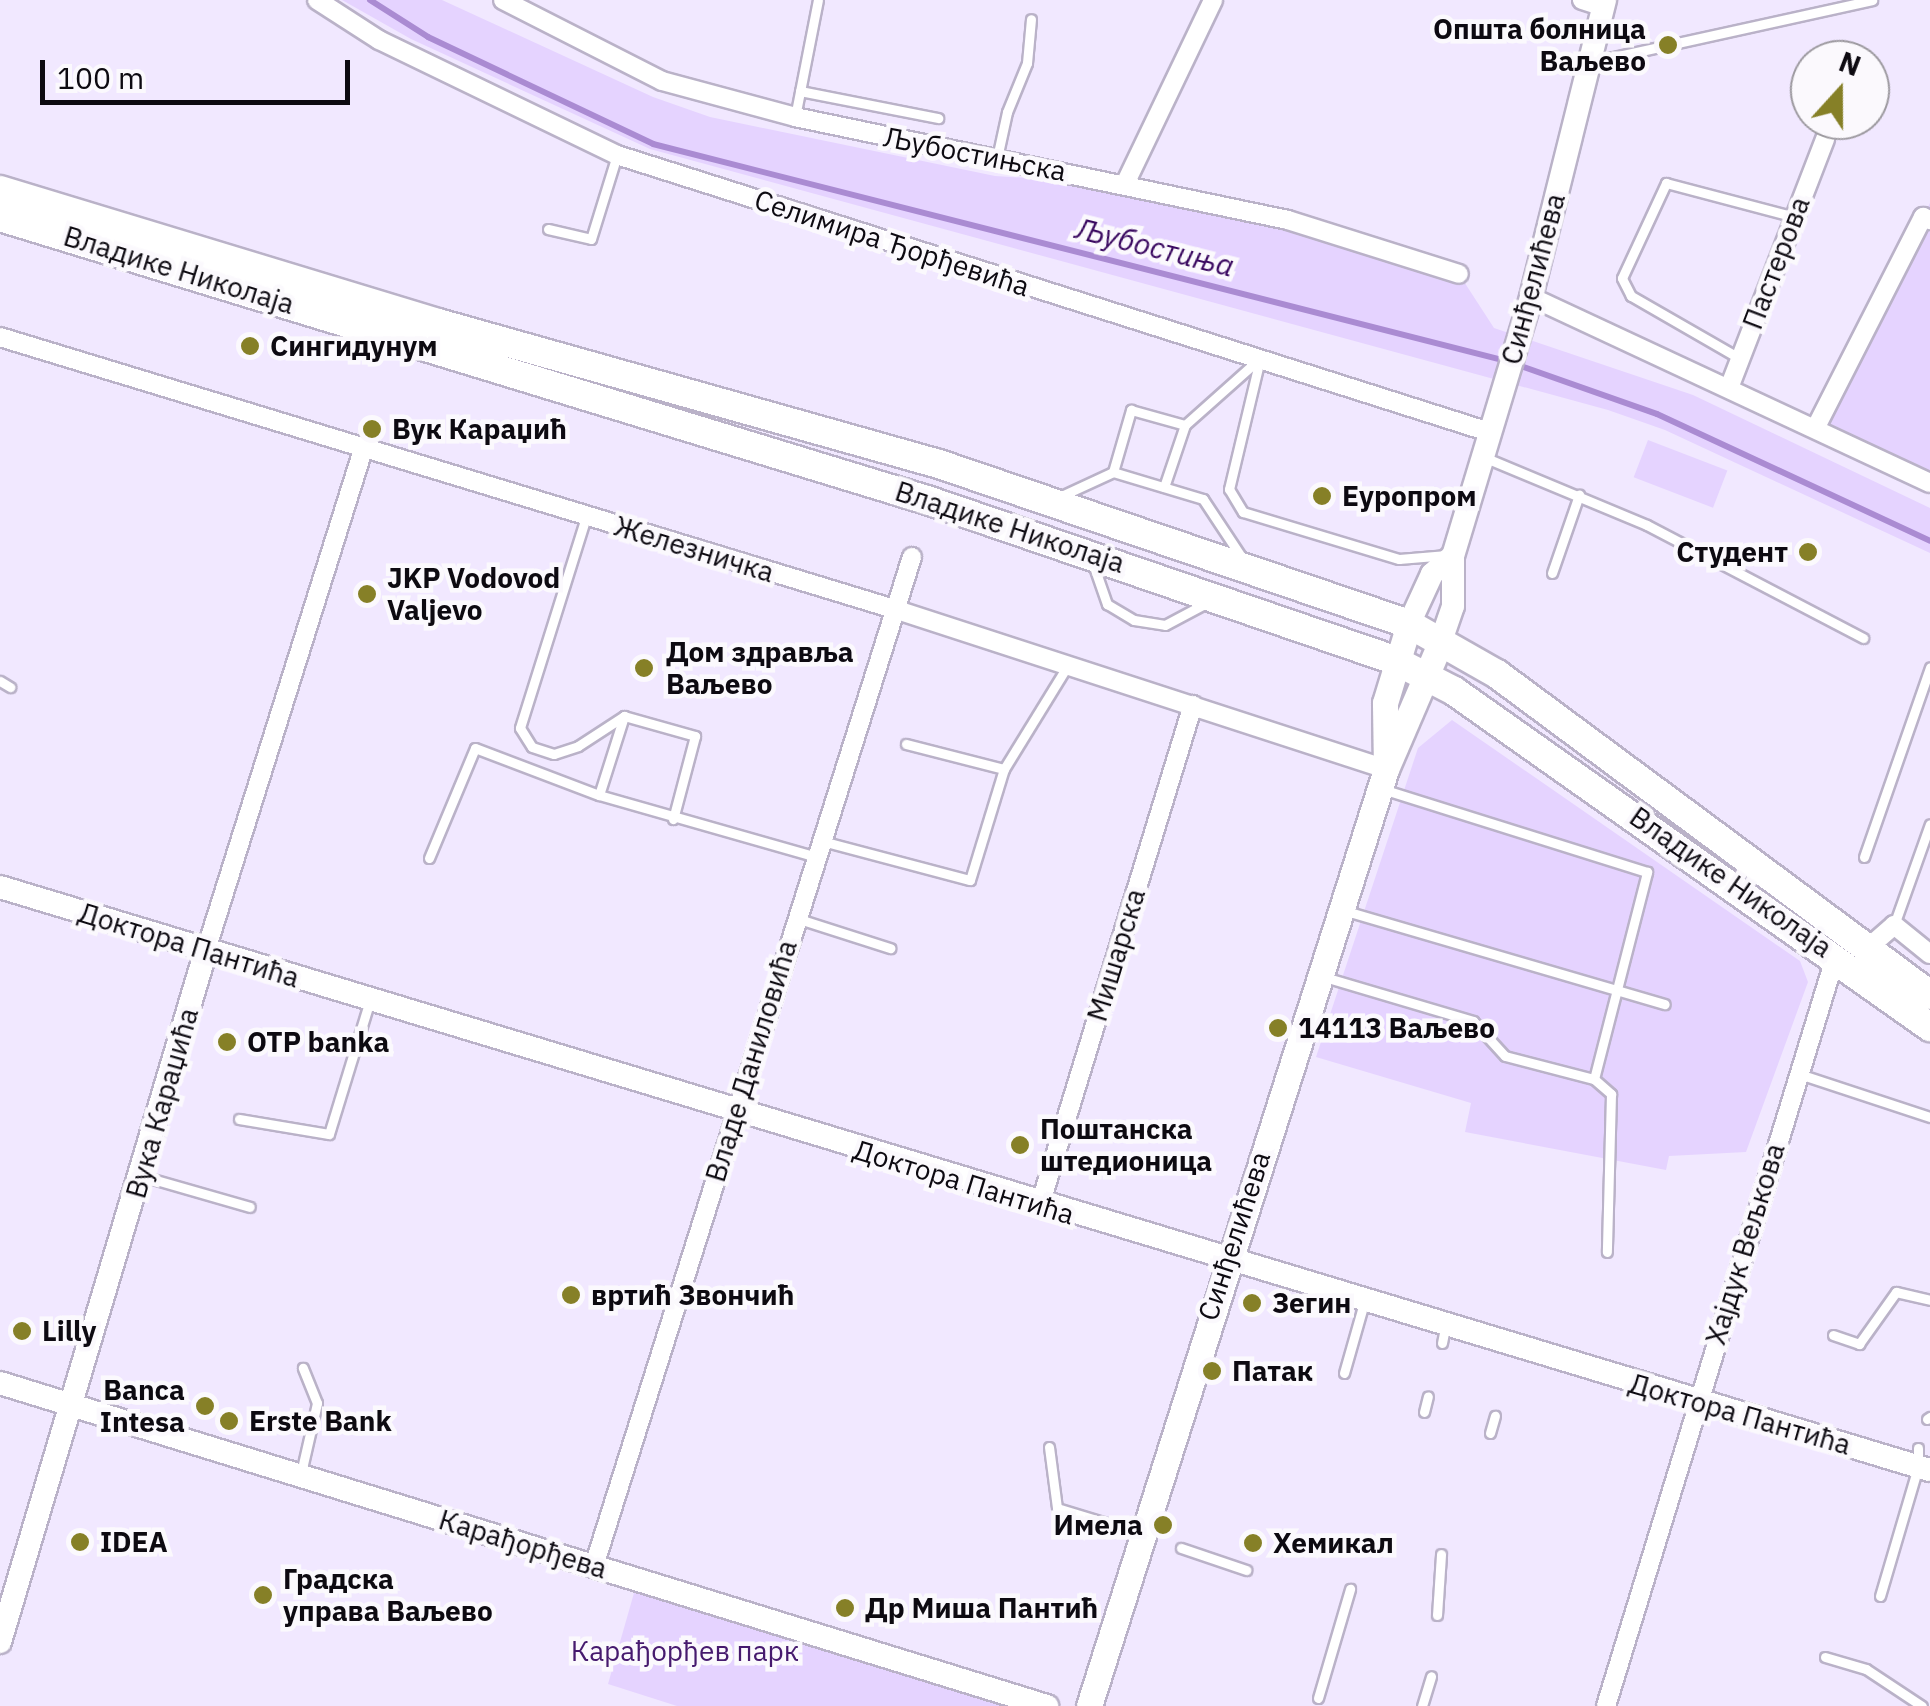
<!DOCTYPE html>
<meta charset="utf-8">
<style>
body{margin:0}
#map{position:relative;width:1930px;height:1706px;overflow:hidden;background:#f1e8ff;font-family:"IBM Plex Sans",sans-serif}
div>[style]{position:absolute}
.green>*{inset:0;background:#e5d3ff;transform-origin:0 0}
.stream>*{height:6px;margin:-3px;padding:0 3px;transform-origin:3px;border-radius:3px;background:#aa8bd2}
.roads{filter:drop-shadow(2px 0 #bab2c8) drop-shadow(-2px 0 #bab2c8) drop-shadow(0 2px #bab2c8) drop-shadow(0 -2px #bab2c8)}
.service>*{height:9px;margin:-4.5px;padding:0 4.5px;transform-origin:4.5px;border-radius:4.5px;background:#fff}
.minor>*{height:18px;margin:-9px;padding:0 9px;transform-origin:9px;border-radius:9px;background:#fff}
.tertiary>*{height:22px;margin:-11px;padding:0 11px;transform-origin:11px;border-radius:11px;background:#fff}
.secondary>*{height:25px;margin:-12.5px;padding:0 12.5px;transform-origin:12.5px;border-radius:12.5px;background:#fff}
.primary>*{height:28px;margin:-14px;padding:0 14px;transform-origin:14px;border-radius:14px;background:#fff}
.dots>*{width:28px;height:28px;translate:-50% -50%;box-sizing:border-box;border:5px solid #fbf9fd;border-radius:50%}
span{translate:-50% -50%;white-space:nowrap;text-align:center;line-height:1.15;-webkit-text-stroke:9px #fbf9fd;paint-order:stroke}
.poi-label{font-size:28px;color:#0d0a11;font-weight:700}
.right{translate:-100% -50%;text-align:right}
.left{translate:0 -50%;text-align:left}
.street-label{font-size:28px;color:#0d0a11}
.park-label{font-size:28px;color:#461a6e}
.water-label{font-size:30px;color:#3a0960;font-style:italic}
.north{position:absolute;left:1790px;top:40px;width:100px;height:100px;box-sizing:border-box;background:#fbf9fd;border:2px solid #9c999f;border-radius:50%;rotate:21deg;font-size:28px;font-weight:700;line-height:40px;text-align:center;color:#0d0a11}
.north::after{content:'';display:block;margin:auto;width:35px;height:45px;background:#868027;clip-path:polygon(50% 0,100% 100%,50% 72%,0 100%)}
.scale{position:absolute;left:40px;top:60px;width:310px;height:45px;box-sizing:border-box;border:5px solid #0d0a11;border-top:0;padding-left:12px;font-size:30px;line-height:35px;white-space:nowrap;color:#0d0a11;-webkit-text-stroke:8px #fbf9fd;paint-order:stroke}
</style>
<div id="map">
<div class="green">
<div style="clip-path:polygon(342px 0,442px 0,653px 97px,710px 117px,995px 176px,1125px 184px,1459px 274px,1494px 328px,1693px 395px,1930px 508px,1930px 553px,1665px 430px,1608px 410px,650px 149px,411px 39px)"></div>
<div style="clip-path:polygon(1930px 203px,1930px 483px,1816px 427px)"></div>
<div style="left:1648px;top:440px;width:85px;height:40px;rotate:21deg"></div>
<div style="clip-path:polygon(1452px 720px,1800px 961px,1808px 982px,1746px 1152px,1669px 1156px,1666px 1170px,1465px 1132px,1471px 1103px,1316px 1057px,1418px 748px)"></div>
<div style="clip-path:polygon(638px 1579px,1047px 1706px,677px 1706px,608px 1684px)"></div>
</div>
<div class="stream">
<div style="left:370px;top:0;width:69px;rotate:32.5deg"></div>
<div style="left:428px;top:37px;width:249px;rotate:25.4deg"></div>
<div style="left:653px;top:144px;width:880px;rotate:14.27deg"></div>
<div style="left:1518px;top:365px;width:147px;rotate:19.4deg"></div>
<div style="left:1657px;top:414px;width:301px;rotate:24.9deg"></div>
</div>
<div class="roads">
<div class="service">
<div style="left:1591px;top:62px;width:288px;rotate:-12.4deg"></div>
<div style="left:800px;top:91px;width:141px;rotate:11.1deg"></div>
<div style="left:795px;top:117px;width:119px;rotate:-78.9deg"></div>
<div style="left:997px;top:158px;width:47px;rotate:-77.7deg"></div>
<div style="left:1007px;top:112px;width:53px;rotate:-67.8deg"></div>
<div style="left:1027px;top:63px;width:44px;rotate:-84.8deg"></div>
<div style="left:548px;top:229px;width:44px;rotate:13.1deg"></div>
<div style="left:591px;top:239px;width:88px;rotate:-72.8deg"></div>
<div style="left:1739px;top:358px;width:125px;rotate:-150.1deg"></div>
<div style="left:1631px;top:296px;width:20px;rotate:-117deg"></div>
<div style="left:1622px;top:278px;width:105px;rotate:-65.1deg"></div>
<div style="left:1666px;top:183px;width:133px;rotate:14.8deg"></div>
<div style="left:1260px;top:359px;width:134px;rotate:103.4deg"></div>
<div style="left:1229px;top:489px;width:27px;rotate:59deg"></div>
<div style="left:1243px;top:512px;width:163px;rotate:16.8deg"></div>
<div style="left:1399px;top:559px;width:48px;rotate:-4.8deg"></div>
<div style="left:1486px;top:458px;width:174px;rotate:22.6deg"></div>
<div style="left:1647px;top:525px;width:244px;rotate:27.6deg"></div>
<div style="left:1113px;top:472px;width:65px;rotate:-73.8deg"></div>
<div style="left:1131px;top:410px;width:56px;rotate:15.5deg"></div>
<div style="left:1164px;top:487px;width:65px;rotate:-71.3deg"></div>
<div style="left:1185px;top:425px;width:98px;rotate:-41.7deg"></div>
<div style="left:1059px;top:497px;width:60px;rotate:-24.8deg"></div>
<div style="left:1113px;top:472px;width:94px;rotate:16.7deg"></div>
<div style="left:1203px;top:499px;width:71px;rotate:56.5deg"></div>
<div style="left:586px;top:517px;width:221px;rotate:107.4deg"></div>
<div style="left:520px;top:728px;width:22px;rotate:58deg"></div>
<div style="left:532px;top:747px;width:23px;rotate:18deg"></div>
<div style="left:554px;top:754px;width:25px;rotate:-18deg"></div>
<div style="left:578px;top:746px;width:55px;rotate:-33.1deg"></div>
<div style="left:624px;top:716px;width:74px;rotate:15.7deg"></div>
<div style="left:695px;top:736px;width:86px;rotate:104.8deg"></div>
<div style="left:1092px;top:561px;width:46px;rotate:70.8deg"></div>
<div style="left:1107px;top:604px;width:31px;rotate:31deg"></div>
<div style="left:1134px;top:620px;width:31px;rotate:9deg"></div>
<div style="left:1165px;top:625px;width:49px;rotate:-28.1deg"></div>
<div style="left:1552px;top:573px;width:83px;rotate:-70.9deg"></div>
<div style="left:0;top:681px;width:12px;rotate:31deg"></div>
<div style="left:906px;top:744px;width:101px;rotate:14.3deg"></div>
<div style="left:599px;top:795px;width:83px;rotate:-72.4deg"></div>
<div style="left:822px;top:841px;width:153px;rotate:14.8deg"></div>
<div style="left:970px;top:880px;width:116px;rotate:-73deg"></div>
<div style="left:1004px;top:769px;width:122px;rotate:-58.4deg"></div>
<div style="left:1864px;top:857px;width:201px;rotate:-70.8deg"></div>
<div style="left:429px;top:858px;width:119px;rotate:-67.3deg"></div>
<div style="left:475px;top:748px;width:133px;rotate:20.8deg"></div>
<div style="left:599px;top:795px;width:226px;rotate:15.9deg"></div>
<div style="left:1346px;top:911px;width:332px;rotate:16.3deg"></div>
<div style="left:799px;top:919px;width:96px;rotate:17.7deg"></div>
<div style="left:1894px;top:925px;width:107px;rotate:-70.4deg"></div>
<div style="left:1321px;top:976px;width:159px;rotate:16.5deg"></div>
<div style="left:1473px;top:1021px;width:47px;rotate:47.6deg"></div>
<div style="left:1505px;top:1056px;width:92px;rotate:14.5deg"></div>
<div style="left:1594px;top:1079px;width:214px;rotate:-75.6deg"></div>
<div style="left:1647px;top:872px;width:278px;rotate:-162.6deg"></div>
<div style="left:1799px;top:1074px;width:138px;rotate:18.2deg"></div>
<div style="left:1594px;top:1079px;width:23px;rotate:41deg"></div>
<div style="left:1611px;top:1094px;width:158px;rotate:91.5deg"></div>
<div style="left:239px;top:1119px;width:91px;rotate:9.5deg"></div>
<div style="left:329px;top:1134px;width:140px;rotate:-73deg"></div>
<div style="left:142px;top:1176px;width:112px;rotate:16deg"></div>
<div style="left:1833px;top:1335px;width:28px;rotate:19deg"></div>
<div style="left:1859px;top:1344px;width:64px;rotate:-54.6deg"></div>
<div style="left:1896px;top:1292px;width:35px;rotate:13deg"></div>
<div style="left:1442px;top:1343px;width:16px;rotate:-79deg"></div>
<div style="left:1344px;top:1373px;width:73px;rotate:-74.1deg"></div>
<div style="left:1424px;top:1412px;width:16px;rotate:-76deg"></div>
<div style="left:1927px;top:1419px;width:4px;rotate:-34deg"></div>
<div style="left:1490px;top:1433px;width:18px;rotate:-74deg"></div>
<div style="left:1049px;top:1447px;width:62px;rotate:82.5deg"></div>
<div style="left:1057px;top:1508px;width:86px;rotate:17deg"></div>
<div style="left:301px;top:1473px;width:72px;rotate:-77.1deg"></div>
<div style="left:317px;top:1403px;width:38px;rotate:-112deg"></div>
<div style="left:1181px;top:1548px;width:69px;rotate:18.7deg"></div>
<div style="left:1880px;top:1596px;width:134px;rotate:-73.6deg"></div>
<div style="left:1918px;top:1467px;width:19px;rotate:-90deg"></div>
<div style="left:1437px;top:1615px;width:61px;rotate:-86.2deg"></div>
<div style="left:1825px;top:1657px;width:43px;rotate:16.3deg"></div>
<div style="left:1866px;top:1669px;width:67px;rotate:33.5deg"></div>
<div style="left:1318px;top:1698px;width:114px;rotate:-73.6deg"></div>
<div style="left:1422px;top:1706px;width:31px;rotate:-73deg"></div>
</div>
<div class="minor">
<div style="left:317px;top:0;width:74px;rotate:32.8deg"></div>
<div style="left:379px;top:40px;width:264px;rotate:25.8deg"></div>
<div style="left:617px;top:155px;width:915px;rotate:17.62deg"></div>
<div style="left:503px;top:0;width:178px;rotate:27deg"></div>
<div style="left:662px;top:81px;width:138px;rotate:15.1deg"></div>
<div style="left:795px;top:117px;width:504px;rotate:11.8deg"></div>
<div style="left:1288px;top:220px;width:179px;rotate:17.5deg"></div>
<div style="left:1582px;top:0;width:22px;rotate:18deg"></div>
<div style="left:1125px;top:184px;width:204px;rotate:-64.4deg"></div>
<div style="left:1531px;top:297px;width:440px;rotate:25deg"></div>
<div style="left:0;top:337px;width:934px;rotate:16.92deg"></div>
<div style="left:894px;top:609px;width:517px;rotate:18.01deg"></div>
<div style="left:1729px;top:388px;width:267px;rotate:-68.9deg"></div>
<div style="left:1816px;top:427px;width:236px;rotate:-63deg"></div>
<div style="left:1923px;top:217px;width:8px;rotate:23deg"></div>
<div style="left:1869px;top:947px;width:33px;rotate:-41deg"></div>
<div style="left:1894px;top:925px;width:46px;rotate:38.9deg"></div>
<div style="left:206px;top:950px;width:524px;rotate:-72.57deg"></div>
<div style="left:1040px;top:1205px;width:523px;rotate:-72.99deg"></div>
<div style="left:594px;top:1566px;width:1058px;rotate:-72.51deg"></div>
<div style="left:1606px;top:1706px;width:785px;rotate:-72.97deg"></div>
</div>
<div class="tertiary">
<div style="left:1409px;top:624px;width:55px;rotate:-65.3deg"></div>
<div style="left:1432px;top:574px;width:28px;rotate:-41deg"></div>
<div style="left:1441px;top:641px;width:37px;rotate:-71deg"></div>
<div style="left:1453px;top:606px;width:50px;rotate:-90deg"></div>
<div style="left:1453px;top:556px;width:270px;rotate:-73.2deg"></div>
<div style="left:1531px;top:297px;width:306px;rotate:-76deg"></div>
<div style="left:0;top:887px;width:2016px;rotate:16.81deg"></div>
<div style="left:0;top:1383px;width:1096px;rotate:17.15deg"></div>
<div style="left:0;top:1642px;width:722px;rotate:-73.42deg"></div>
</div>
<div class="secondary">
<div style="left:1386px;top:769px;width:66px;rotate:-90.9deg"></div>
<div style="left:1385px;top:703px;width:83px;rotate:-73.1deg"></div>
<div style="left:1089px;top:1706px;width:983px;rotate:-72.41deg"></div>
<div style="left:1386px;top:769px;width:139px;rotate:-66.7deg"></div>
</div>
<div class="primary">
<div style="left:0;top:190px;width:458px;rotate:16.9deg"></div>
<div style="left:438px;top:323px;width:520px;rotate:15.72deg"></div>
<div style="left:939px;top:464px;width:496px;rotate:18.8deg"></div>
<div style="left:1409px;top:624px;width:101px;rotate:29.6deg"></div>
<div style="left:1497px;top:674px;width:539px;rotate:36.55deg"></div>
<div style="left:0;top:217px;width:969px;rotate:16.98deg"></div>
<div style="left:927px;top:500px;width:496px;rotate:18.9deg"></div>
<div style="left:1396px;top:661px;width:65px;rotate:27.3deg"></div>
<div style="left:1454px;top:691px;width:583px;rotate:35.22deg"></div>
</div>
</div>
<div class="dots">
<div style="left:1668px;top:45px;background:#868027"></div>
<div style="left:250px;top:346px;background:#868027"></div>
<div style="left:372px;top:429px;background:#868027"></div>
<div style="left:1322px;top:496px;background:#868027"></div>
<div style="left:1808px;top:552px;background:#868027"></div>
<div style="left:367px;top:594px;background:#868027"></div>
<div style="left:644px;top:668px;background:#868027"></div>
<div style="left:1278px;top:1028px;background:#868027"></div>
<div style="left:227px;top:1042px;background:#868027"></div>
<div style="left:1020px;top:1145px;background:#868027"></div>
<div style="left:571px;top:1295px;background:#868027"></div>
<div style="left:1252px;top:1303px;background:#868027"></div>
<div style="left:22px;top:1331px;background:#868027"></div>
<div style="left:1212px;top:1371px;background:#868027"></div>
<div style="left:205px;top:1406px;background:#868027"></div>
<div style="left:229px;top:1421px;background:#868027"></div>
<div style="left:1163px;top:1525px;background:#868027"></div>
<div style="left:80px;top:1542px;background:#868027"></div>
<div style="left:1253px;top:1543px;background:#868027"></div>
<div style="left:263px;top:1595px;background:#868027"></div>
<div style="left:845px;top:1608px;background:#868027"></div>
</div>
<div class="poi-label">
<span class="right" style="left:1646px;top:45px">Општа болница<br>Ваљево</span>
<span class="left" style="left:270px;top:346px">Сингидунум</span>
<span class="left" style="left:392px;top:429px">Вук Караџић</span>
<span class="left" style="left:1342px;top:496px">Еуропром</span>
<span class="right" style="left:1788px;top:552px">Студент</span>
<span class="left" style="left:387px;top:594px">JKP Vodovod<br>Valjevo</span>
<span class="left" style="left:666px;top:668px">Дом здравља<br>Ваљево</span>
<span class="left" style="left:1298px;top:1028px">14113 Ваљево</span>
<span class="left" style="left:247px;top:1042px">OTP banka</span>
<span class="left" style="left:1040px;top:1145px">Поштанска<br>штедионица</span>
<span class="left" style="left:591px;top:1295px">вртић Звончић</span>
<span class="left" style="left:1272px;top:1303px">Зегин</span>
<span class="left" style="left:42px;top:1331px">Lilly</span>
<span class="left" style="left:1232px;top:1371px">Патак</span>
<span class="right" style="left:185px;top:1406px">Banca<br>Intesa</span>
<span class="left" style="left:249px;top:1421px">Erste Bank</span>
<span class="right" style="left:1143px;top:1525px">Имела</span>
<span class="left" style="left:100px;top:1542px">IDEA</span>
<span class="left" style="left:1273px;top:1543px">Хемикал</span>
<span class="left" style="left:283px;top:1595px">Градска<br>управа Ваљево</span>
<span class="left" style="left:865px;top:1608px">Др Миша Пантић</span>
</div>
<div class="street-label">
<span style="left:975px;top:154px;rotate:11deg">Љубостињска</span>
<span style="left:892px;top:243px;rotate:18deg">Селимира Ђорђевића</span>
<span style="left:1776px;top:263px;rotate:-69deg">Пастерова</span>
<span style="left:179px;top:270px;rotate:17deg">Владике Николаја</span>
<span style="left:1533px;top:279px;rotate:-75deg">Синђелићева</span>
<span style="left:1010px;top:527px;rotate:18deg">Владике Николаја</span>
<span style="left:694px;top:549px;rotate:17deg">Железничка</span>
<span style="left:1731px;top:882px;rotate:35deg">Владике Николаја</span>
<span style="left:189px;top:945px;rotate:17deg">Доктора Пантића</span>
<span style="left:1116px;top:955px;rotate:-73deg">Мишарска</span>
<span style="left:751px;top:1061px;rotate:-73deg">Владе Даниловића</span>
<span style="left:162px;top:1103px;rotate:-74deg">Вука Караџића</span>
<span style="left:964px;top:1182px;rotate:17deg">Доктора Пантића</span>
<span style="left:1234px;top:1236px;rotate:-72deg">Синђелићева</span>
<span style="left:1745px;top:1244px;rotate:-73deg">Хајдук Вељкова</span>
<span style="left:1740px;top:1414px;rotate:16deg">Доктора Пантића</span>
<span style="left:523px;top:1544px;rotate:17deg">Карађорђева</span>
</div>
<div class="park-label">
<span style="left:685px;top:1651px">Карађорђев парк</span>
</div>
<div class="water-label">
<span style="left:1155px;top:247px;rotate:14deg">Љубостиња</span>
</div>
<div class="north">N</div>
<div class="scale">100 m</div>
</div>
